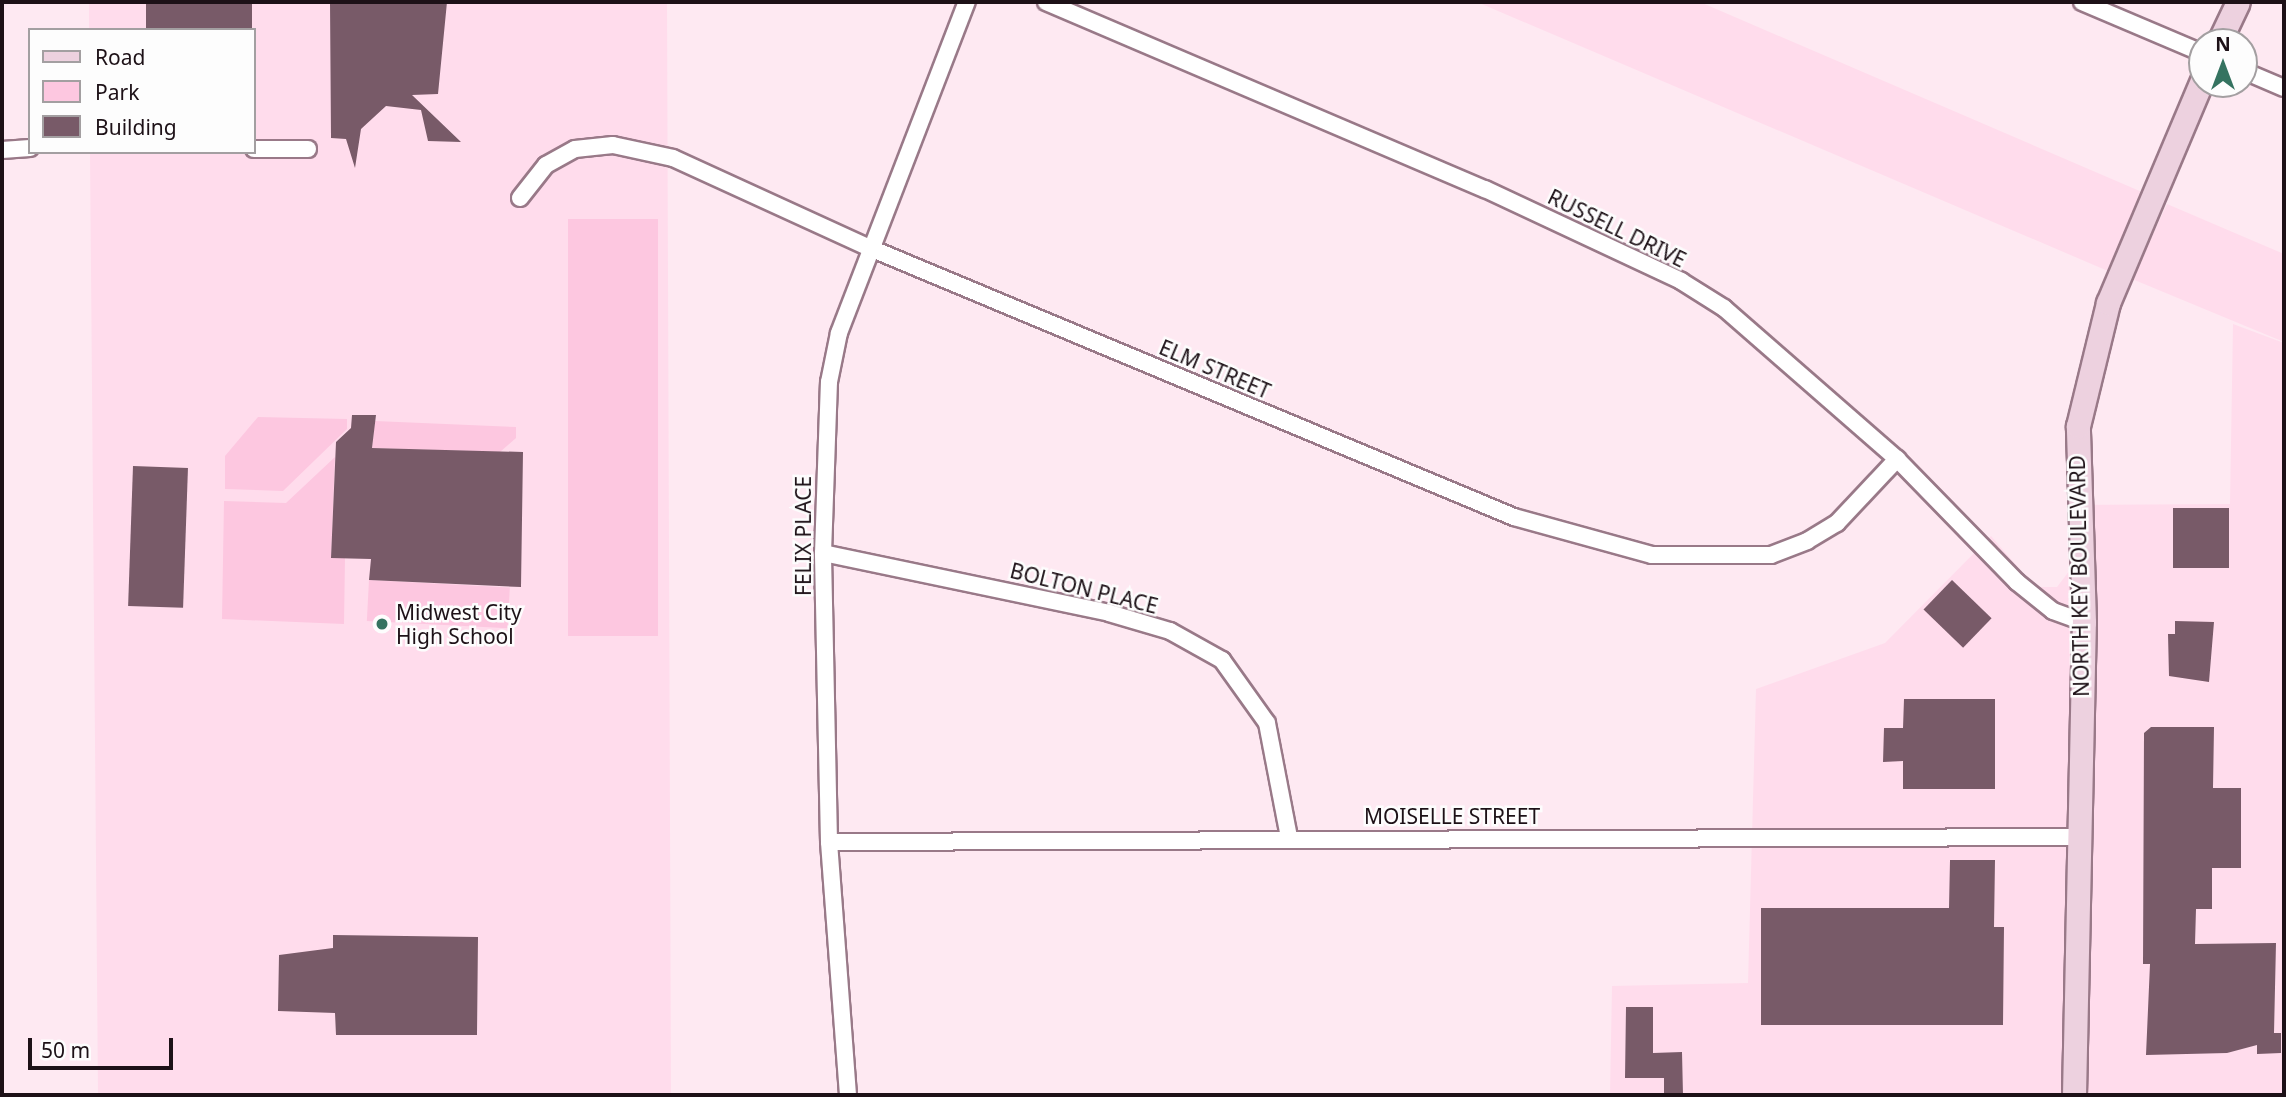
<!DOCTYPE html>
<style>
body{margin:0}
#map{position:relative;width:2286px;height:1097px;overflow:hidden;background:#fee9f2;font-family:"Noto Sans",sans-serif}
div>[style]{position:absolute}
.built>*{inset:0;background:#ffdcec}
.green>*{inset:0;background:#fdc7e0;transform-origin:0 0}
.building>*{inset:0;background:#785a68;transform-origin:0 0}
.roads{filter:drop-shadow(2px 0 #997988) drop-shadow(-2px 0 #997988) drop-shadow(0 2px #997988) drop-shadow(0 -2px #997988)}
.street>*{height:16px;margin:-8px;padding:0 8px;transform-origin:8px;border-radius:8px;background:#fff}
.secondary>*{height:23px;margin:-11.5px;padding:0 11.5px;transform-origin:11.5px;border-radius:11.5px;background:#edd1df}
.dots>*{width:19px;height:19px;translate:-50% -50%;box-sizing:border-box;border:4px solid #fdfdfd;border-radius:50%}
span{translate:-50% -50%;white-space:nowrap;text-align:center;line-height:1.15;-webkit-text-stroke:5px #fdfdfd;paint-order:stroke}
.street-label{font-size:21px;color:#1d1117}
.poi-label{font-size:21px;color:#1d1117}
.left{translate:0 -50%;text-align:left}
.frame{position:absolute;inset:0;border:4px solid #1d1117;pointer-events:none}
.legend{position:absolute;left:28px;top:28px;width:228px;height:126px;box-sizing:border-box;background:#fdfdfd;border:2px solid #a39fa1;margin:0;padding:9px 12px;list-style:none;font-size:21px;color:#1d1117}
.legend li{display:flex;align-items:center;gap:14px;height:35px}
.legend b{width:35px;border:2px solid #a39fa1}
.north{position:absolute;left:2188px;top:28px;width:70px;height:70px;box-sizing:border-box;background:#fdfdfd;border:2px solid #a39fa1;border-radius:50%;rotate:0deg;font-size:19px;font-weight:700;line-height:28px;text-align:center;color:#1d1117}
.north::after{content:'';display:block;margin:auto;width:24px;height:32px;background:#357360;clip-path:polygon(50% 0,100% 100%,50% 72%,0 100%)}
.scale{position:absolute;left:28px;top:1038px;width:145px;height:32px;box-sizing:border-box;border:4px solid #1d1117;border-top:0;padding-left:9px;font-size:21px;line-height:24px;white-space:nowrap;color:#1d1117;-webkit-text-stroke:5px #fdfdfd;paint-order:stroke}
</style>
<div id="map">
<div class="built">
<div style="clip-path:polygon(89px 2px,667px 2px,671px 1095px,98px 1095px,90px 152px,254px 152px,254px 30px,89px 30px)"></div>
<div style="clip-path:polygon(1477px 2px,1700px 2px,2142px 192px,2108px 271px)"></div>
<div style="clip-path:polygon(2167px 204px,2284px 254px,2284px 342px,2132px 279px)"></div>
<div style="clip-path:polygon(2233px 324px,2284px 343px,2284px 1095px,1610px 1095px,1612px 986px,1748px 983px,1756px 689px,1885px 643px,1991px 536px,2035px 587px,2057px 587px,2070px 570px,2070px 505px,2230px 504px)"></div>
</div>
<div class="green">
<div style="left:568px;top:219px;width:90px;height:417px"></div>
<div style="clip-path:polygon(258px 417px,347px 419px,347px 429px,283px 491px,225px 489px,225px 456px)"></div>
<div style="clip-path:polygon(375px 421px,516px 427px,516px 438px,500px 452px,372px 448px)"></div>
<div style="clip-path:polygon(335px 457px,331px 558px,345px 558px,344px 624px,222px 619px,224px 501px,286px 503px)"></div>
<div style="left:369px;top:580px;width:141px;height:41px;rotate:3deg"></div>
</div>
<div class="building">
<div style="left:146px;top:2px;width:106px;height:29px"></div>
<div style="clip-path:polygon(330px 2px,447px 2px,438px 94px,412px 95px,461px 142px,428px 141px,421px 110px,386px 106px,361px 129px,355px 168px,346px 139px,331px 138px)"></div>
<div style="clip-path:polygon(352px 415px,376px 415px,372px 448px,523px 452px,521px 587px,369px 580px,371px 559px,331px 558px,336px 442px,351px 428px)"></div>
<div style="left:133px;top:466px;width:55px;height:140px;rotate:2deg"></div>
<div style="left:2173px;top:508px;width:56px;height:60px"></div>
<div style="left:1952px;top:580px;width:55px;height:41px;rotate:44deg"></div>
<div style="clip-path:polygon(2175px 621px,2214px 622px,2209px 682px,2169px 676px,2168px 634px,2175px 634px)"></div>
<div style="clip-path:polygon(1904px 699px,1995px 699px,1995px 789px,1903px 789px,1903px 761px,1883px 762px,1884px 728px,1903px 728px)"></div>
<div style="clip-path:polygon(2151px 727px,2214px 727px,2213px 788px,2241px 788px,2241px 868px,2212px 868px,2212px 909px,2196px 909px,2195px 944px,2276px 943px,2274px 1033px,2281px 1033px,2281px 1053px,2257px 1054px,2257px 1045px,2227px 1053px,2146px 1055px,2150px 964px,2143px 964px,2144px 733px)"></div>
<div style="clip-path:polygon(1950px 860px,1995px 860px,1994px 927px,2004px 927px,2003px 1025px,1761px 1025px,1761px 908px,1949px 908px)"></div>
<div style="clip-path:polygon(333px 935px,478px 937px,477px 1035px,336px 1035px,335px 1013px,278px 1011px,279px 955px,333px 948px)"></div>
<div style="clip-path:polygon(1626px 1007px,1653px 1007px,1653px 1053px,1682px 1052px,1683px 1095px,1664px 1095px,1664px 1078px,1625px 1078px)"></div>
</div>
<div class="roads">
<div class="street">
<div style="left:1046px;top:2px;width:477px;rotate:23.1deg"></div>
<div style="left:1485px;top:189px;width:217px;rotate:25.1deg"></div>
<div style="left:1681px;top:281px;width:51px;rotate:32.1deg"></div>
<div style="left:1724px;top:308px;width:230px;rotate:41.1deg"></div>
<div style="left:1897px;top:459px;width:172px;rotate:45.7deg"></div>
<div style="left:2017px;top:582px;width:46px;rotate:38.9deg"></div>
<div style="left:2053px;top:611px;width:33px;rotate:20deg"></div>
<div style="left:2082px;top:2px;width:130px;rotate:23deg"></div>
<div style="left:2244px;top:71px;width:43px;rotate:23deg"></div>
<div style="left:254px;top:149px;width:54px"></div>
<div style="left:2px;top:150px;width:28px;rotate:-4deg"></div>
<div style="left:520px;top:198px;width:42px;rotate:-51.8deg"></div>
<div style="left:546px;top:165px;width:33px;rotate:-29deg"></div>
<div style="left:575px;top:149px;width:38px;rotate:-6deg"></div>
<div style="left:613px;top:145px;width:61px;rotate:12.2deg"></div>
<div style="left:673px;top:158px;width:217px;rotate:24.6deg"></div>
<div style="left:870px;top:248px;width:698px;rotate:22.67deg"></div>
<div style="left:1514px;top:517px;width:143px;rotate:15.4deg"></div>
<div style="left:1652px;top:555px;width:119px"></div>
<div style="left:1771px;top:555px;width:39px;rotate:-21deg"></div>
<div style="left:1807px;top:541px;width:35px;rotate:-31deg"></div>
<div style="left:1837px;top:523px;width:88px;rotate:-46.8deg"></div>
<div style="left:823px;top:553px;width:292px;rotate:11.8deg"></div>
<div style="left:1109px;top:613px;width:64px;rotate:16.4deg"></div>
<div style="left:1170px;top:631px;width:60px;rotate:29.1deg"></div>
<div style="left:1222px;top:660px;width:77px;rotate:54.5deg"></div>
<div style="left:1267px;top:723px;width:116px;rotate:79.1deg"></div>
<div style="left:829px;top:842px;width:1247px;rotate:-0.23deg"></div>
<div style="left:848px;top:1095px;width:254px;rotate:-94.3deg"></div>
<div style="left:829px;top:842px;width:289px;rotate:-91.2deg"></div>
<div style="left:823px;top:553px;width:171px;rotate:-88deg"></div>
<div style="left:829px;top:382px;width:50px;rotate:-78.5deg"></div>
<div style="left:839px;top:333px;width:355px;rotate:-68.9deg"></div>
</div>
<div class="secondary">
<div style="left:2219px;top:42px;width:44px;rotate:-64.6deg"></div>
<div style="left:2074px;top:1095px;width:473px;rotate:-88.8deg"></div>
<div style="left:2084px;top:622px;width:196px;rotate:-91.8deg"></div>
<div style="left:2078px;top:426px;width:127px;rotate:-76.3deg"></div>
<div style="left:2108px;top:303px;width:242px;rotate:-67.1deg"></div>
</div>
</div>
<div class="dots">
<div style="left:382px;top:624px;background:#357360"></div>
</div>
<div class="street-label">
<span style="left:1617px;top:228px;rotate:26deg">RUSSELL DRIVE</span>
<span style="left:1215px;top:369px;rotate:23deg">ELM STREET</span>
<span style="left:803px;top:536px;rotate:-90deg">FELIX PLACE</span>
<span style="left:2079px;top:576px;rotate:-91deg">NORTH KEY BOULEVARD</span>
<span style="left:1084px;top:588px;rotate:14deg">BOLTON PLACE</span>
<span style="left:1452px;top:816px">MOISELLE STREET</span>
</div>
<div class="poi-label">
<span class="left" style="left:396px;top:624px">Midwest City<br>High School</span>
</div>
<div class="frame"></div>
<ul class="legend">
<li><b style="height:9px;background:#edd1df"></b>Road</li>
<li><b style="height:19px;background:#fdc7e0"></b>Park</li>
<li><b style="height:19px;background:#785a68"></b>Building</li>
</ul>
<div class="north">N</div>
<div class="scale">50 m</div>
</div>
